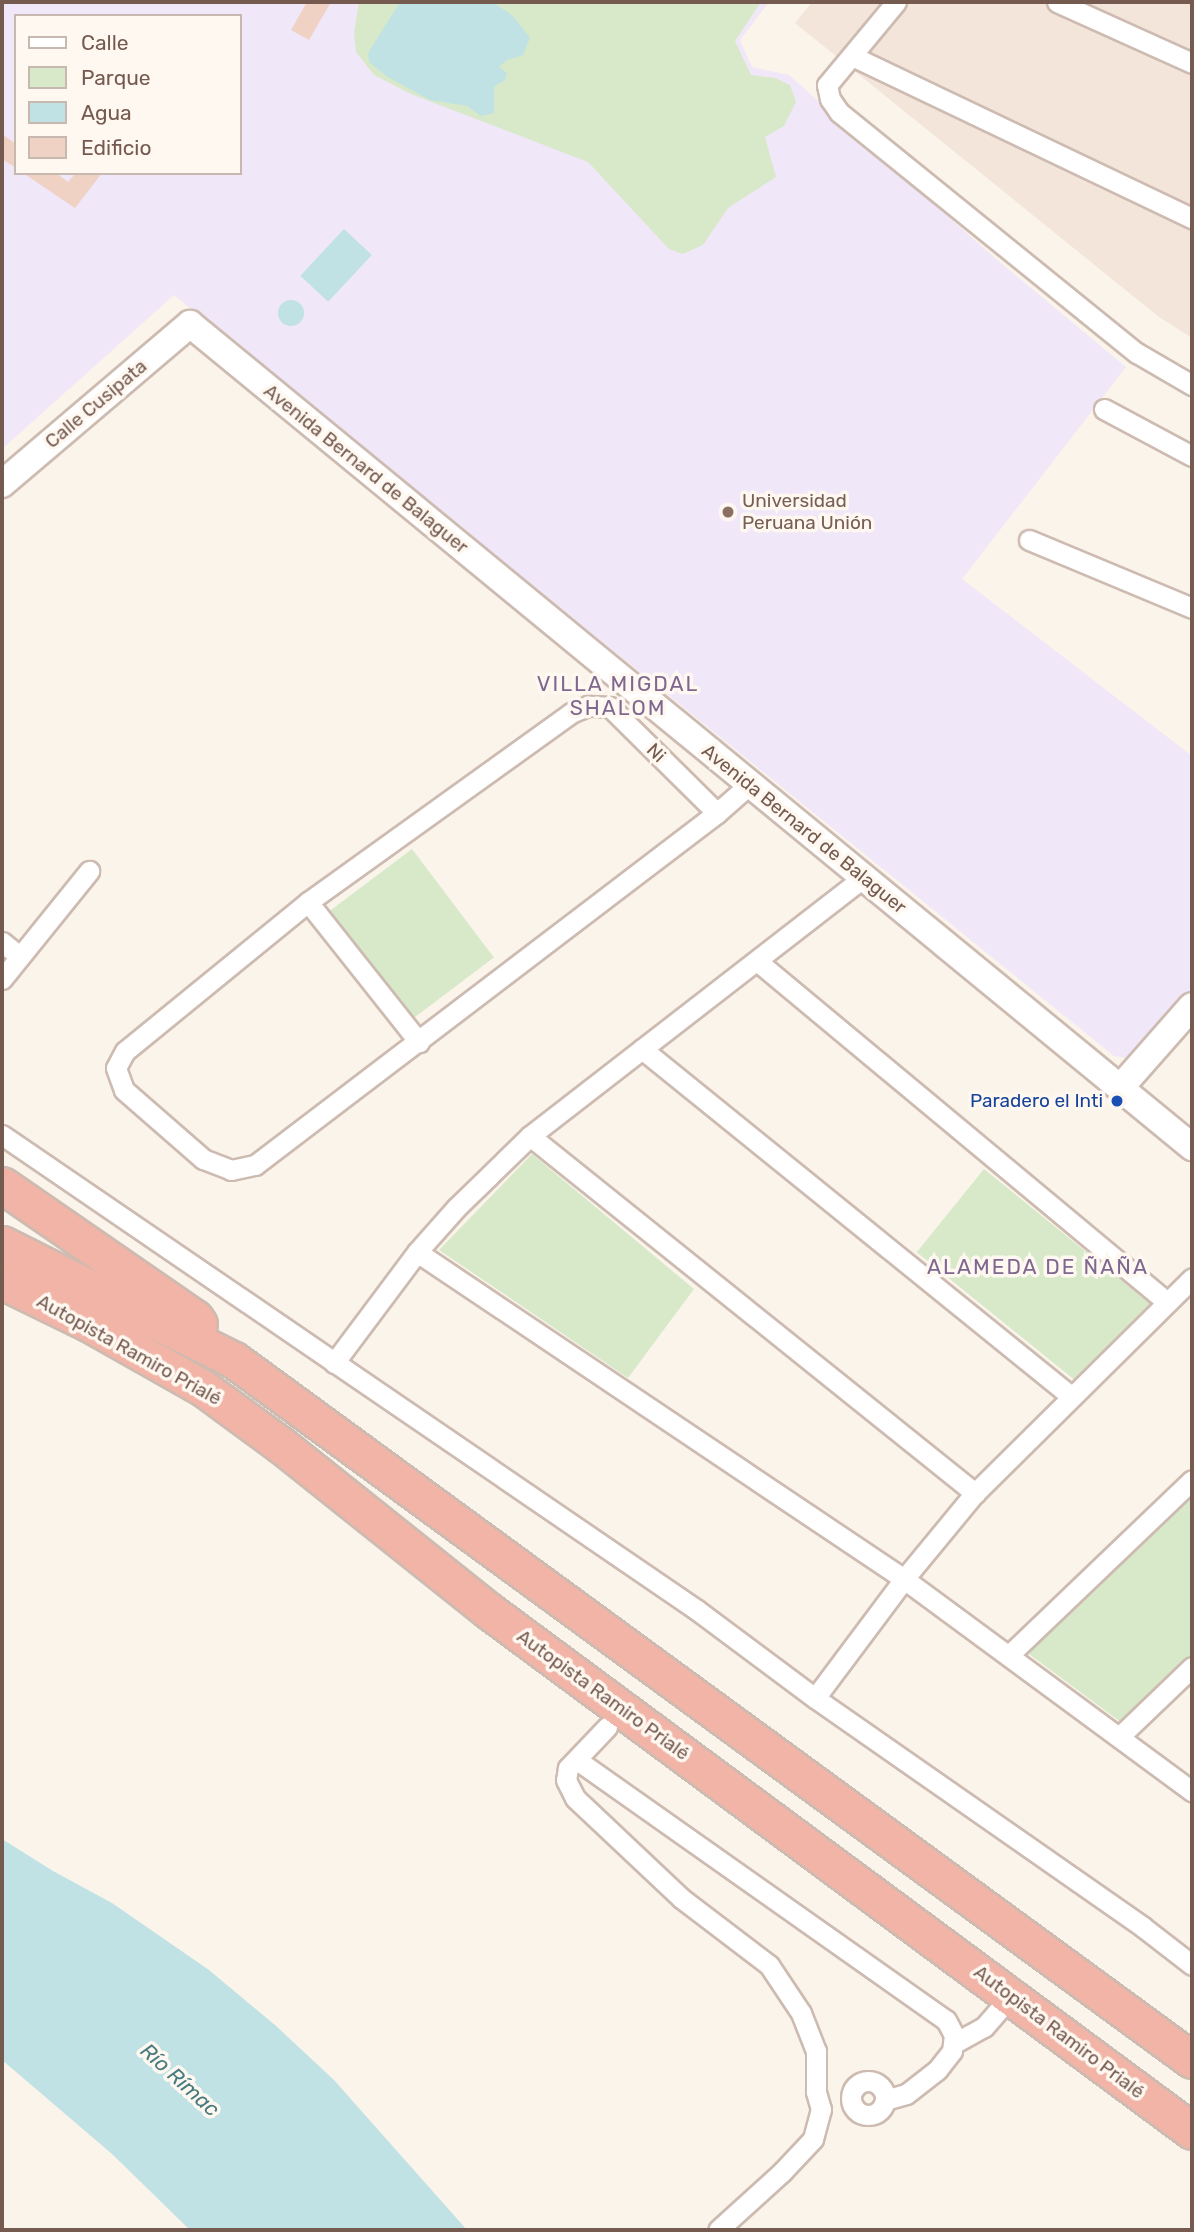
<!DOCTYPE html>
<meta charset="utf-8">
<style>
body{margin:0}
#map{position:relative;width:1194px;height:2232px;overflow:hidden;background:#fbf4eb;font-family:Rubik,sans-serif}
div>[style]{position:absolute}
.residential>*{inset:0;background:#f3e5d9}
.education>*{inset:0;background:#f0e7f8}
.green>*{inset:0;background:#d8e9c9;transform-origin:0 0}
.water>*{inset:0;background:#c0e2e4;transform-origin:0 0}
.round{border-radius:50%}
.building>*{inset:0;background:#efd2c4}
.roads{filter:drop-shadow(2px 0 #cdbbb1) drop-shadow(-2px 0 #cdbbb1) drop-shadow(0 2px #cdbbb1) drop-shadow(0 -2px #cdbbb1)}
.street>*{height:19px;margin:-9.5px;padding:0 9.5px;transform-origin:9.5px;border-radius:9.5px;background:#fff}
.street>.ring{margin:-9.5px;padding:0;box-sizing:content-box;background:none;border:19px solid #fff;border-radius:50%}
.secondary>*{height:26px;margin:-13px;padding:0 13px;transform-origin:13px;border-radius:13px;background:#fff}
.highway>*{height:35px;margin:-17.5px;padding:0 17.5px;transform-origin:17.5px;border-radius:17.5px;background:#f1b4a6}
.dots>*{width:19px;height:19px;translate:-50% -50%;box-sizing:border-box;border:4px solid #fef8f1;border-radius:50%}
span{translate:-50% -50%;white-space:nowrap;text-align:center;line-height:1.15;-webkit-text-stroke:7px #fef8f1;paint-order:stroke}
.street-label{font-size:19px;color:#755a4f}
.education-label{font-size:19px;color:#785e54}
.left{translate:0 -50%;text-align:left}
.transit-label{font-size:19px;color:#164399}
.right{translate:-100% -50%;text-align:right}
.neighbourhood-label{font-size:21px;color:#7f6790;letter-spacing:2px}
.water-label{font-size:21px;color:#477b7f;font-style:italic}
.frame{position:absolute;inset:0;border:4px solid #755a4f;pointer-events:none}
.legend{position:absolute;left:14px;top:14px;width:228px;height:161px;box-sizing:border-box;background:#fef8f1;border:2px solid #c7b9b0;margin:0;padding:9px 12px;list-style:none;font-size:21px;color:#755a4f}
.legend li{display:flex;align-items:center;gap:14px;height:35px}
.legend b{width:35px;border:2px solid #c7b9b0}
</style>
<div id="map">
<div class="residential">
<div style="clip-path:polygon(812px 2px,1192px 2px,1192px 338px,1159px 317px,795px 23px)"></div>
</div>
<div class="education">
<div style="clip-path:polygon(evenodd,2px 2px,769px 2px,740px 40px,752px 67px,789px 75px,996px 259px,1126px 367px,962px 579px,1192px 756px,1192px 990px,1133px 1059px,1114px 1056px,174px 295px,2px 449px,2px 2px,16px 16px,240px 16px,240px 173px,16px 173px,16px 16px)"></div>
</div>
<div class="green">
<div style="clip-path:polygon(359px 2px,761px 2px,735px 41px,751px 75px,775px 78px,790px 85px,796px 102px,784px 126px,765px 137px,776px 177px,728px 208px,703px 245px,683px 254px,669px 249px,588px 162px,411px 94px,374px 75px,356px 52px,354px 33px)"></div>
<div style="left:412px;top:849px;width:136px;height:104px;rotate:53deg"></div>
<div style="clip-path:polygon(532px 1154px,694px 1289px,628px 1378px,439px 1250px)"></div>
<div style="left:984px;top:1169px;width:214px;height:107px;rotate:39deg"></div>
<div style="clip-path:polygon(1192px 1497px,1192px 1657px,1126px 1726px,1029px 1654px,1050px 1626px)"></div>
</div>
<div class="water">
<div style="clip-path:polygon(400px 2px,493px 2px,513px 16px,530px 38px,523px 55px,507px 60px,499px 67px,507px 73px,505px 80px,494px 87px,494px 113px,481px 116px,467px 106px,430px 100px,388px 77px,369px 62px,368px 53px)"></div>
<div style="left:344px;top:229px;width:38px;height:64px;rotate:43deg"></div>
<div class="round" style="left:278px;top:300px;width:26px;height:26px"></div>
<div style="clip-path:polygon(2px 1839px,53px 1871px,112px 1903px,209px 1970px,275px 2025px,334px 2080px,467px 2230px,190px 2230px,112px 2154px,2px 2060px)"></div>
</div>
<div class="building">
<div style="clip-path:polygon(307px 2px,331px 2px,309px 40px,291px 30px)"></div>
<div style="clip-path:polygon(2px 134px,16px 144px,16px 168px,2px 159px)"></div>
<div style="clip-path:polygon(23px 173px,56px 173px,68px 182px,76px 173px,102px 173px,75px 208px)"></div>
</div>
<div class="roads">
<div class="street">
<div style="left:896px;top:2px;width:108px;rotate:129.7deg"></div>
<div style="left:827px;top:85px;width:14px;rotate:78deg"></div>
<div style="left:830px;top:99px;width:16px;rotate:55deg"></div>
<div style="left:839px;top:112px;width:383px;rotate:39deg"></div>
<div style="left:1137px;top:353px;width:64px;rotate:30.2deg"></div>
<div style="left:1057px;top:2px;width:148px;rotate:24.3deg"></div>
<div style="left:852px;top:56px;width:377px;rotate:25.5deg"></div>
<div style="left:1104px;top:409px;width:100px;rotate:28.1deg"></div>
<div style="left:1029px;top:540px;width:177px;rotate:22.6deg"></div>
<div style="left:717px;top:813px;width:151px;rotate:-135.3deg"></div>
<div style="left:610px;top:707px;width:22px;rotate:-177deg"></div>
<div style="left:588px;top:706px;width:18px;rotate:158deg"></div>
<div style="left:571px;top:713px;width:324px;rotate:144.3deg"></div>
<div style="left:308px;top:902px;width:236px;rotate:140.8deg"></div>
<div style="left:125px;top:1051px;width:19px;rotate:118deg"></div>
<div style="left:116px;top:1068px;width:23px;rotate:70deg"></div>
<div style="left:124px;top:1090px;width:105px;rotate:41.1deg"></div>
<div style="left:203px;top:1159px;width:30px;rotate:21deg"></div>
<div style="left:231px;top:1170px;width:25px;rotate:-12deg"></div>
<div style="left:255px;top:1165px;width:581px;rotate:-37.3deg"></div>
<div style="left:717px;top:813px;width:43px;rotate:-41.2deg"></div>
<div style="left:308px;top:902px;width:179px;rotate:51.6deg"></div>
<div style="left:2px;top:942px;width:22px;rotate:39deg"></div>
<div style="left:757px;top:961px;width:533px;rotate:39.75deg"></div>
<div style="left:2px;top:979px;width:139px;rotate:-51.1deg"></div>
<div style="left:642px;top:1049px;width:553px;rotate:38.98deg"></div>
<div style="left:2px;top:1135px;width:842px;rotate:34.35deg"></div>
<div style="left:697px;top:1610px;width:147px;rotate:36.7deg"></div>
<div style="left:815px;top:1698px;width:400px;rotate:34.9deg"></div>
<div style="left:1143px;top:1927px;width:62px;rotate:37.8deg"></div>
<div style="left:530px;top:1136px;width:571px;rotate:38.74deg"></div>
<div style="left:417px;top:1252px;width:587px;rotate:33.88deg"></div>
<div style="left:904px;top:1579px;width:358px;rotate:36.4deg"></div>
<div style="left:334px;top:1363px;width:139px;rotate:-53.2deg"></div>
<div style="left:417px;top:1252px;width:60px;rotate:-48.4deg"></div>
<div style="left:457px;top:1207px;width:102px;rotate:-44.2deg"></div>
<div style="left:530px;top:1136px;width:421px;rotate:-37.8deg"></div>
<div style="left:1009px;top:1655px;width:253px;rotate:-43.7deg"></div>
<div style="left:815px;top:1698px;width:149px;rotate:-53.2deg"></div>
<div style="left:904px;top:1579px;width:112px;rotate:-50.5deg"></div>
<div style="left:975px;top:1493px;width:305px;rotate:-44.7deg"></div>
<div style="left:607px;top:1727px;width:57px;rotate:133.6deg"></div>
<div style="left:568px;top:1768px;width:12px;rotate:99deg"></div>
<div style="left:566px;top:1780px;width:20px;rotate:63deg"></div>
<div style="left:575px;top:1798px;width:146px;rotate:43.3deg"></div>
<div style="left:681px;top:1898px;width:111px;rotate:37.3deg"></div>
<div style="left:769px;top:1965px;width:58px;rotate:56.3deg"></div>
<div style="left:801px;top:2013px;width:41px;rotate:68.5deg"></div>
<div style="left:816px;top:2051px;width:41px;rotate:90deg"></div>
<div style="left:816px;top:2092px;width:18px;rotate:74deg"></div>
<div style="left:821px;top:2109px;width:31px;rotate:105deg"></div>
<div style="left:813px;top:2139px;width:45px;rotate:133.2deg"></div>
<div style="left:782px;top:2172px;width:86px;rotate:137.8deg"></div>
<div style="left:1119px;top:1737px;width:101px;rotate:-43.8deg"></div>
<div style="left:577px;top:1760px;width:451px;rotate:35.2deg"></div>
<div style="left:946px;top:2020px;width:17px;rotate:62deg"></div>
<div style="left:954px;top:2035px;width:16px;rotate:97deg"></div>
<div style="left:952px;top:2051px;width:24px;rotate:128deg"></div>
<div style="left:937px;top:2070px;width:39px;rotate:142deg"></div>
<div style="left:906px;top:2094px;width:22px;rotate:164deg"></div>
<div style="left:953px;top:2044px;width:35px;rotate:-29deg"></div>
<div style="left:984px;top:2027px;width:41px;rotate:-48.9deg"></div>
<div class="ring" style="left:851px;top:2081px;width:15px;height:15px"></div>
</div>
<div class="secondary">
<div style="left:2px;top:484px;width:247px;rotate:-40.4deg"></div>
<div style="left:190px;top:324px;width:1297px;rotate:39.4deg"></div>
<div style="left:1120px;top:1088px;width:109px;rotate:-48.7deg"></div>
</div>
<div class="highway">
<div style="left:2px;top:1185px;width:234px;rotate:34.6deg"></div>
<div style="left:195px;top:1318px;width:7px;rotate:56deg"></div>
<div style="left:2px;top:1244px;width:259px;rotate:26.6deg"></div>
<div style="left:234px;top:1360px;width:1186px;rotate:36.16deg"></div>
<div style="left:2px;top:1281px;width:98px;rotate:26deg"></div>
<div style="left:90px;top:1324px;width:130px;rotate:29.5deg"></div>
<div style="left:203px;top:1388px;width:97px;rotate:36.2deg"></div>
<div style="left:281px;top:1445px;width:266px;rotate:38.6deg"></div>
<div style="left:489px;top:1611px;width:874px;rotate:36.49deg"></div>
</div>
</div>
<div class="dots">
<div style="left:728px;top:512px;background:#8d6e63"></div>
<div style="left:1117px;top:1101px;background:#1a4fb4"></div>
</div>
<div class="street-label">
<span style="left:96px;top:404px;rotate:-40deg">Calle Cusipata</span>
<span style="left:366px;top:469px;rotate:39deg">Avenida Bernard de Balaguer</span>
<span style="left:656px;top:753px;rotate:45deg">Ni</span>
<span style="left:804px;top:829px;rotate:39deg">Avenida Bernard de Balaguer</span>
<span style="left:129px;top:1350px;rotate:29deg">Autopista Ramiro Prialé</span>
<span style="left:603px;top:1695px;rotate:36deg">Autopista Ramiro Prialé</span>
<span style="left:1059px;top:2032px;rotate:37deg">Autopista Ramiro Prialé</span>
</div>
<div class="education-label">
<span class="left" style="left:742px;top:512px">Universidad<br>Peruana Unión</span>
</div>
<div class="transit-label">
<span class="right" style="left:1103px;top:1101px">Paradero el Inti</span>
</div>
<div class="neighbourhood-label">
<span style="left:618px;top:696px">VILLA MIGDAL<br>SHALOM</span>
<span style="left:1038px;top:1267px">ALAMEDA DE ÑAÑA</span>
</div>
<div class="water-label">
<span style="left:180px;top:2080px;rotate:42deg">Río Rímac</span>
</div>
<div class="frame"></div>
<ul class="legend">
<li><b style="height:9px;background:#fff"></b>Calle</li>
<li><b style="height:19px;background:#d8e9c9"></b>Parque</li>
<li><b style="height:19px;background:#c0e2e4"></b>Agua</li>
<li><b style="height:19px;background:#efd2c4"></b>Edificio</li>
</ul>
</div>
